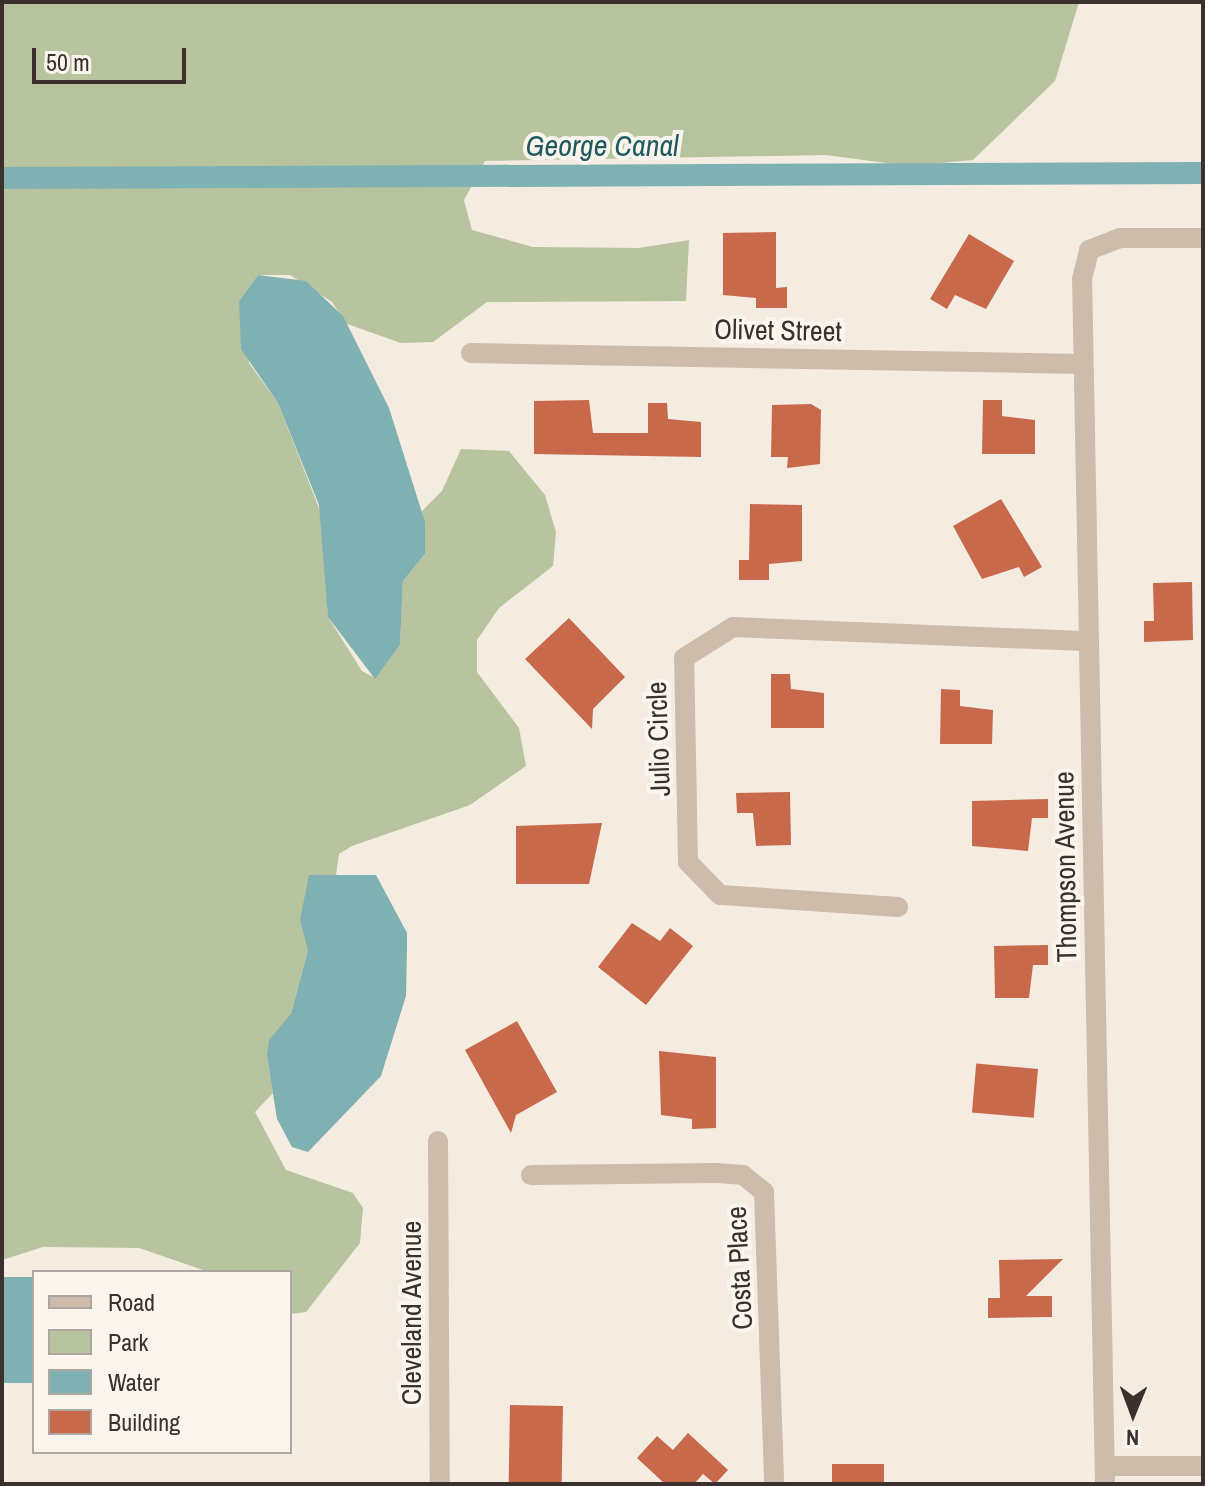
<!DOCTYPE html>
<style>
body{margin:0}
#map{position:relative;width:1205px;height:1486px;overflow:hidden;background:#f4ebe1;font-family:"Archivo Narrow",sans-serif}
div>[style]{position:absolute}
.green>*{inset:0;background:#b8c4a0}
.water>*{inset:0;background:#7fb0b2;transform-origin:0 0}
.canal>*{height:22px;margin:-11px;padding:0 11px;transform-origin:11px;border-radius:11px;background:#7fb0b2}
.building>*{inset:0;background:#c8694b;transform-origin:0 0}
.minor>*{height:20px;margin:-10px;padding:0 10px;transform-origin:10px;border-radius:10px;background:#cdbbac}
span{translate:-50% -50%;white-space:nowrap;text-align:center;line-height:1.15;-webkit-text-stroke:8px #fbf5ee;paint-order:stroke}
.street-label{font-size:28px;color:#3b302b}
.water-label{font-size:30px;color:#1f5a5e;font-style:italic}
.frame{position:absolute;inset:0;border:4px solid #3b302b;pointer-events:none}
.legend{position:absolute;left:32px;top:1270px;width:260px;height:184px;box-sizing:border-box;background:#fbf5ee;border:2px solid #aea6a0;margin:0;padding:10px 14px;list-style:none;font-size:24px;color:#3b302b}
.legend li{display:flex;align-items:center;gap:16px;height:40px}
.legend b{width:40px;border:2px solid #aea6a0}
.north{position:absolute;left:1093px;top:1374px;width:80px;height:80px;-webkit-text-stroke:6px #fbf5ee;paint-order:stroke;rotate:181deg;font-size:22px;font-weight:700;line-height:32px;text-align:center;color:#3b302b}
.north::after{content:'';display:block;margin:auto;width:28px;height:36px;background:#3b302b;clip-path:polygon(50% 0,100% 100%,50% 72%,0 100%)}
.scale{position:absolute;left:32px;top:48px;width:154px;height:36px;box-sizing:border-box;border:4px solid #3b302b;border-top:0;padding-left:10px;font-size:24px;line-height:28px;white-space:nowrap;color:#3b302b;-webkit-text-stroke:6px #fbf5ee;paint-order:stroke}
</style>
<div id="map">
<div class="green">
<div style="clip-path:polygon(2px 2px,1079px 2px,1055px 81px,973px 160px,909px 166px,826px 155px,485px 161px,464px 200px,472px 230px,533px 247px,639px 248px,689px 240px,686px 301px,487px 302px,433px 342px,401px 343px,347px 324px,332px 302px,290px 275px,258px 275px,239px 301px,249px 363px,278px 403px,324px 521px,328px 617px,362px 671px,375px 678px,400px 645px,403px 581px,425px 554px,422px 511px,442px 491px,461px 449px,509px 451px,545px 495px,556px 532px,553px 566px,499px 608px,477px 640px,477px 672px,519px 728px,526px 766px,470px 805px,352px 846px,339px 854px,336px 875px,309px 875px,308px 950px,291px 1014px,267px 1056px,273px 1093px,255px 1112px,286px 1170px,353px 1193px,363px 1208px,360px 1243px,306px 1312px,290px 1314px,290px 1272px,209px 1272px,139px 1248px,43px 1247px,2px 1260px)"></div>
</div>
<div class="water">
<div style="clip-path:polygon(258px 275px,306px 281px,343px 316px,389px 408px,425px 522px,425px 554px,403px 581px,400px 645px,375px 679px,328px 617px,319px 505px,278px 403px,241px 349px,239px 301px)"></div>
<div style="clip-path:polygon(309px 875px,376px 875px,407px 933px,407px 948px,406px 996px,381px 1076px,308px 1152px,292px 1147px,277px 1119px,267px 1056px,269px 1040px,291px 1014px,308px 950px,300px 920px)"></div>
<div style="left:34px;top:1277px;width:106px;height:32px;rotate:90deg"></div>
</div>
<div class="canal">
<div style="left:2px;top:178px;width:1201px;rotate:-0.24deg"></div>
</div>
<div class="building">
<div style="clip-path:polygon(776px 232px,776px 288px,787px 287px,787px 308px,756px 308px,756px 298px,723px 295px,723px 233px)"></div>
<div style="clip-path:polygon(969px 234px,1014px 261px,986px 309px,955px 295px,947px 309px,930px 299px)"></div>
<div style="clip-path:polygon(589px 400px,593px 433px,648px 433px,648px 403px,667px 403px,668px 419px,701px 422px,701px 457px,534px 454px,534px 401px)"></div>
<div style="clip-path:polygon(983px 400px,1002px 400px,1002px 416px,1035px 420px,1035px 454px,982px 454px)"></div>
<div style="clip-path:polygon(811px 404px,821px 410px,820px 464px,787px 468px,788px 457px,771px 457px,772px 405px)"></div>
<div style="clip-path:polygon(1001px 499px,1042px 567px,1024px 577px,1019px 567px,982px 579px,953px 526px)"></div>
<div style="clip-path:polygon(750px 504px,802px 505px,802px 561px,769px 564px,769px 580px,739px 580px,739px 560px,749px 560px)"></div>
<div style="clip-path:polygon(1192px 582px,1193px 640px,1144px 642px,1144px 621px,1154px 621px,1153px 583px)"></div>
<div style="clip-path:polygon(569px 618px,625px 677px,593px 709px,592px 729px,525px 659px)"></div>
<div style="clip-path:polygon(771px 674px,790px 674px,791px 689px,824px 693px,824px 728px,771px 728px)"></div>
<div style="clip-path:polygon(941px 689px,960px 690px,960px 706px,993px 710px,992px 744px,940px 744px)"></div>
<div style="clip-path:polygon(790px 792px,791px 845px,756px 846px,753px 813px,737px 813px,736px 793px)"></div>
<div style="clip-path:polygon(1048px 799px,1048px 818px,1032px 818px,1028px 851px,972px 846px,972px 801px)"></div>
<div style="clip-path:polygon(602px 823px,589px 884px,516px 884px,516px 826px)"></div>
<div style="clip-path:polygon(632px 923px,660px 941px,670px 928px,693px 946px,646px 1005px,598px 967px)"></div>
<div style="clip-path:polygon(1048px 945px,1048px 965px,1033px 965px,1029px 998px,995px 998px,994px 946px)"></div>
<div style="clip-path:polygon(517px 1021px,557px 1092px,516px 1115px,511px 1133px,465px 1050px)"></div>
<div style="clip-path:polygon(659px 1051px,716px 1057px,716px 1128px,692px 1129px,692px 1119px,661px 1115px)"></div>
<div style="left:1038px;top:1069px;width:49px;height:62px;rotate:95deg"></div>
<div style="clip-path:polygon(1063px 1259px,1026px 1296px,1052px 1296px,1052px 1317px,988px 1318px,988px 1298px,1000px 1298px,999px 1260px)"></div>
<div style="left:510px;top:1405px;width:53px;height:79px;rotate:1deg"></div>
<div style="clip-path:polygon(688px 1433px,728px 1470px,715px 1484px,703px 1474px,694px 1484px,665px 1484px,637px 1458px,657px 1436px,673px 1450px)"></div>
<div style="left:832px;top:1464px;width:52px;height:20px"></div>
</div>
<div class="minor">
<div style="left:471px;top:353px;width:612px;rotate:1.03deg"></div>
<div style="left:898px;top:907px;width:178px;rotate:-176.1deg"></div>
<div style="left:720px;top:895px;width:46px;rotate:-134.1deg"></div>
<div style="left:688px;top:862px;width:204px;rotate:-91.1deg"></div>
<div style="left:684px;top:658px;width:58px;rotate:-32.3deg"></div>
<div style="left:733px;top:627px;width:356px;rotate:2.3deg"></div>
<div style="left:438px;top:1141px;width:343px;rotate:89.7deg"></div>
<div style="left:531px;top:1175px;width:185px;rotate:-0.6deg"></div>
<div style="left:716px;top:1173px;width:27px;rotate:4deg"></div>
<div style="left:743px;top:1175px;width:27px;rotate:39deg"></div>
<div style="left:764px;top:1192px;width:292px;rotate:88deg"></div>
<div style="left:1105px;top:1466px;width:98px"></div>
<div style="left:1105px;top:1484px;width:1205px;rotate:-91.09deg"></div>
<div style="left:1082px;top:279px;width:30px;rotate:-76deg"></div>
<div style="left:1089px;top:250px;width:33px;rotate:-21deg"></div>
<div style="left:1120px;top:238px;width:83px"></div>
</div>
<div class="street-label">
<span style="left:778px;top:330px;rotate:1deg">Olivet Street</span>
<span style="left:658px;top:739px;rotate:-92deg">Julio Circle</span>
<span style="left:1065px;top:867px;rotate:-91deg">Thompson Avenue</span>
<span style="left:739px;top:1268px;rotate:-93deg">Costa Place</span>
<span style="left:411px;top:1313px;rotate:-90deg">Cleveland Avenue</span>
</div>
<div class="water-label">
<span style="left:602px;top:145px">George Canal</span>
</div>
<div class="frame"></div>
<ul class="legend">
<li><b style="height:10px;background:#cdbbac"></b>Road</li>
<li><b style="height:22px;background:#b8c4a0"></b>Park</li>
<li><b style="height:22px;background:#7fb0b2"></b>Water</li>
<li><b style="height:22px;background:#c8694b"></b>Building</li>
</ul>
<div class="north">N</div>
<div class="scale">50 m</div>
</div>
